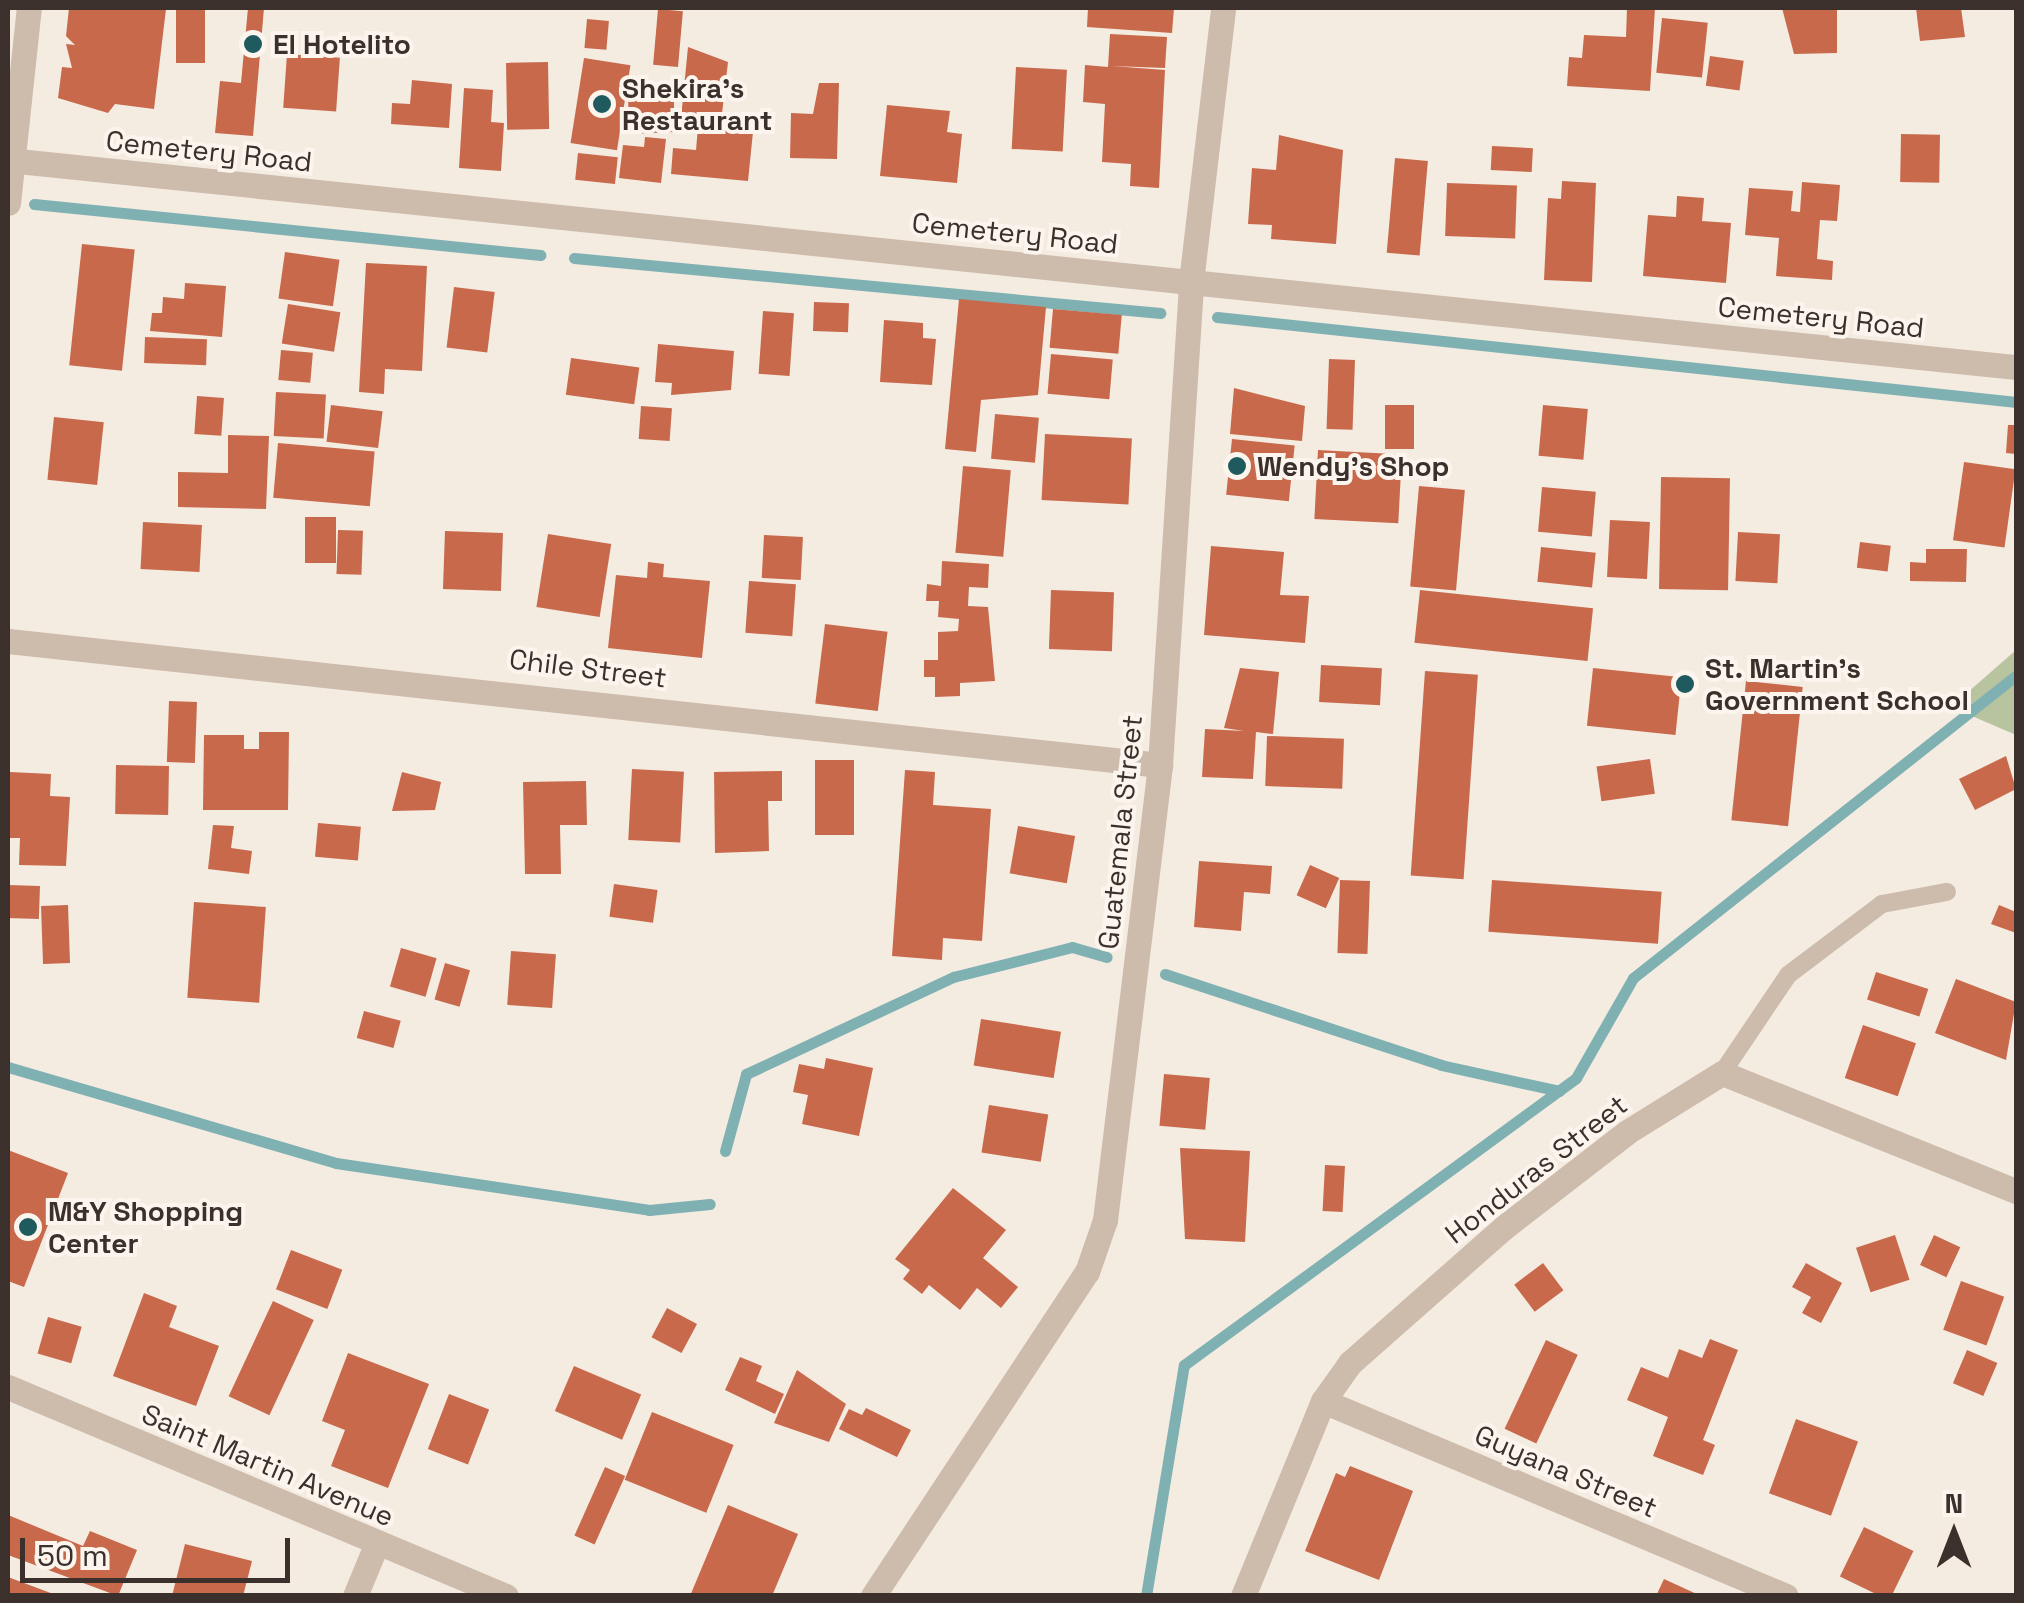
<!DOCTYPE html>
<style>
body{margin:0}
#map{position:relative;width:2024px;height:1603px;overflow:hidden;background:#f4ebe1;font-family:"Space Grotesk",sans-serif}
div>[style]{position:absolute}
.green>*{inset:0;background:#b8c4a0}
.stream>*{height:11px;margin:-5.5px;padding:0 5.5px;transform-origin:5.5px;border-radius:5.5px;background:#7fb0b2}
.building>*{inset:0;background:#c8694b;transform-origin:0 0}
.service>*{height:18px;margin:-9px;padding:0 9px;transform-origin:9px;border-radius:9px;background:#cdbbac}
.minor>*{height:25px;margin:-12.5px;padding:0 12.5px;transform-origin:12.5px;border-radius:12.5px;background:#cdbbac}
.tertiary>*{height:25px;margin:-12.5px;padding:0 12.5px;transform-origin:12.5px;border-radius:12.5px;background:#cdbbac}
.dots>*{width:28px;height:28px;translate:-50% -50%;box-sizing:border-box;border:5px solid #fbf5ee;border-radius:50%}
span{translate:-50% -50%;white-space:nowrap;text-align:center;line-height:1.15;-webkit-text-stroke:8px #fbf5ee;paint-order:stroke}
.poi-label{font-size:28px;color:#3b302b;font-weight:700}
.left{translate:0 -50%;text-align:left}
.street-label{font-size:28px;color:#3b302b}
.frame{position:absolute;inset:0;border:10px solid #3b302b;pointer-events:none}
.north{position:absolute;left:1904px;top:1483px;width:100px;height:100px;-webkit-text-stroke:8px #fbf5ee;paint-order:stroke;rotate:0deg;font-size:28px;font-weight:700;line-height:40px;text-align:center;color:#3b302b}
.north::after{content:'';display:block;margin:auto;width:35px;height:45px;background:#3b302b;clip-path:polygon(50% 0,100% 100%,50% 72%,0 100%)}
.scale{position:absolute;left:20px;top:1538px;width:270px;height:45px;box-sizing:border-box;border:5px solid #3b302b;border-top:0;padding-left:12px;font-size:30px;line-height:35px;white-space:nowrap;color:#3b302b;-webkit-text-stroke:8px #fbf5ee;paint-order:stroke}
</style>
<div id="map">
<div class="green">
<div style="clip-path:polygon(2016px 650px,2016px 735px,1951px 707px)"></div>
</div>
<div class="stream">
<div style="left:34px;top:204px;width:509px;rotate:5.76deg"></div>
<div style="left:574px;top:258px;width:589px;rotate:5.36deg"></div>
<div style="left:1217px;top:317px;width:804px;rotate:6.07deg"></div>
<div style="left:1165px;top:974px;width:291px;rotate:18.2deg"></div>
<div style="left:1441px;top:1065px;width:121px;rotate:12.4deg"></div>
<div style="left:8px;top:1067px;width:342px;rotate:16.3deg"></div>
<div style="left:336px;top:1163px;width:317px;rotate:8.5deg"></div>
<div style="left:649px;top:1210px;width:61px;rotate:-5.6deg"></div>
<div style="left:725px;top:1151px;width:80px;rotate:-74.7deg"></div>
<div style="left:746px;top:1074px;width:229px;rotate:-25.1deg"></div>
<div style="left:953px;top:977px;width:123px;rotate:-14.1deg"></div>
<div style="left:1072px;top:947px;width:36px;rotate:16deg"></div>
<div style="left:1146px;top:1596px;width:234px;rotate:-80.7deg"></div>
<div style="left:1184px;top:1365px;width:486px;rotate:-36.2deg"></div>
<div style="left:1576px;top:1078px;width:115px;rotate:-60.3deg"></div>
<div style="left:1633px;top:978px;width:488px;rotate:-38.3deg"></div>
</div>
<div class="building">
<div style="clip-path:polygon(69px 8px,166px 9px,154px 109px,115px 104px,108px 113px,58px 98px,62px 67px,72px 68px,66px 44px,75px 45px,66px 36px)"></div>
<div style="left:176px;top:8px;width:29px;height:55px"></div>
<div style="clip-path:polygon(248px 8px,264px 8px,253px 136px,215px 133px,220px 81px,241px 83px)"></div>
<div style="clip-path:polygon(1088px 8px,1174px 8px,1172px 33px,1087px 27px)"></div>
<div style="clip-path:polygon(1627px 8px,1655px 8px,1650px 91px,1567px 86px,1569px 57px,1582px 58px,1584px 35px,1626px 37px)"></div>
<div style="clip-path:polygon(1782px 8px,1837px 8px,1837px 53px,1794px 54px)"></div>
<div style="clip-path:polygon(1916px 8px,1961px 8px,1965px 37px,1920px 41px)"></div>
<div style="left:658px;top:9px;width:25px;height:56px;rotate:5deg"></div>
<div style="left:1662px;top:18px;width:46px;height:55px;rotate:6deg"></div>
<div style="left:587px;top:19px;width:22px;height:29px;rotate:5deg"></div>
<div style="clip-path:polygon(1110px 34px,1167px 37px,1165px 68px,1112px 66px,1165px 70px,1159px 188px,1130px 186px,1131px 164px,1102px 162px,1105px 104px,1083px 102px,1085px 65px,1108px 67px)"></div>
<div style="clip-path:polygon(688px 47px,728px 62px,721px 122px,681px 118px)"></div>
<div style="left:287px;top:54px;width:53px;height:54px;rotate:4deg"></div>
<div style="left:1710px;top:56px;width:34px;height:30px;rotate:8deg"></div>
<div style="left:584px;top:58px;width:47px;height:86px;rotate:9deg"></div>
<div style="left:548px;top:62px;width:67px;height:42px;rotate:89deg"></div>
<div style="left:1016px;top:67px;width:51px;height:82px;rotate:3deg"></div>
<div style="clip-path:polygon(412px 80px,452px 84px,449px 128px,391px 124px,392px 103px,410px 104px)"></div>
<div style="clip-path:polygon(819px 83px,839px 83px,837px 159px,790px 158px,791px 113px,813px 114px)"></div>
<div style="clip-path:polygon(464px 88px,493px 90px,491px 122px,504px 123px,501px 171px,459px 168px)"></div>
<div style="clip-path:polygon(657px 92px,658px 101px,674px 101px,674px 132px,629px 134px,628px 93px)"></div>
<div style="clip-path:polygon(887px 105px,950px 111px,947px 132px,962px 134px,957px 183px,880px 176px)"></div>
<div style="clip-path:polygon(698px 127px,753px 132px,748px 181px,671px 174px,673px 148px,696px 150px)"></div>
<div style="left:1901px;top:134px;width:39px;height:48px;rotate:1deg"></div>
<div style="clip-path:polygon(1279px 135px,1343px 150px,1336px 244px,1271px 239px,1272px 225px,1248px 224px,1252px 168px,1276px 170px)"></div>
<div style="clip-path:polygon(645px 137px,666px 139px,661px 183px,619px 178px,623px 145px,644px 147px)"></div>
<div style="left:1492px;top:146px;width:41px;height:24px;rotate:3deg"></div>
<div style="left:578px;top:153px;width:40px;height:27px;rotate:6deg"></div>
<div style="left:1395px;top:158px;width:33px;height:95px;rotate:5deg"></div>
<div style="clip-path:polygon(1562px 181px,1596px 183px,1592px 282px,1544px 280px,1548px 198px,1561px 199px)"></div>
<div style="clip-path:polygon(1802px 182px,1840px 185px,1837px 221px,1820px 220px,1817px 259px,1833px 261px,1832px 280px,1776px 276px,1779px 238px,1745px 235px,1749px 188px,1793px 191px,1791px 211px,1800px 212px)"></div>
<div style="left:1447px;top:183px;width:70px;height:53px;rotate:2deg"></div>
<div style="clip-path:polygon(1677px 196px,1704px 198px,1702px 221px,1731px 223px,1726px 283px,1643px 276px,1648px 215px,1676px 217px)"></div>
<div style="left:82px;top:244px;width:53px;height:122px;rotate:6deg"></div>
<div style="left:285px;top:252px;width:55px;height:47px;rotate:8deg"></div>
<div style="clip-path:polygon(366px 263px,427px 266px,422px 371px,385px 369px,384px 394px,359px 392px)"></div>
<div style="clip-path:polygon(185px 283px,226px 286px,222px 337px,150px 331px,152px 313px,162px 313px,163px 297px,184px 299px)"></div>
<div style="left:454px;top:287px;width:41px;height:61px;rotate:7deg"></div>
<div style="clip-path:polygon(959px 299px,1046px 307px,1038px 395px,981px 400px,976px 452px,945px 449px)"></div>
<div style="left:814px;top:302px;width:35px;height:29px;rotate:2deg"></div>
<div style="left:288px;top:304px;width:53px;height:40px;rotate:9deg"></div>
<div style="left:1053px;top:309px;width:69px;height:39px;rotate:5deg"></div>
<div style="left:763px;top:311px;width:31px;height:63px;rotate:4deg"></div>
<div style="clip-path:polygon(884px 320px,923px 323px,923px 338px,936px 339px,932px 385px,880px 382px)"></div>
<div style="left:145px;top:337px;width:62px;height:26px;rotate:2deg"></div>
<div style="clip-path:polygon(658px 344px,734px 351px,731px 390px,671px 395px,672px 383px,655px 382px)"></div>
<div style="left:281px;top:350px;width:32px;height:30px;rotate:5deg"></div>
<div style="left:1051px;top:354px;width:62px;height:40px;rotate:5deg"></div>
<div style="left:571px;top:358px;width:69px;height:37px;rotate:8deg"></div>
<div style="left:1329px;top:359px;width:26px;height:70px;rotate:2deg"></div>
<div style="clip-path:polygon(1234px 388px,1305px 406px,1302px 441px,1230px 434px)"></div>
<div style="left:276px;top:392px;width:50px;height:44px;rotate:3deg"></div>
<div style="left:197px;top:396px;width:27px;height:38px;rotate:4deg"></div>
<div style="left:331px;top:405px;width:52px;height:37px;rotate:7deg"></div>
<div style="left:1385px;top:405px;width:29px;height:44px"></div>
<div style="left:1543px;top:405px;width:45px;height:51px;rotate:5deg"></div>
<div style="left:641px;top:406px;width:31px;height:33px;rotate:4deg"></div>
<div style="left:995px;top:414px;width:44px;height:45px;rotate:5deg"></div>
<div style="left:54px;top:417px;width:50px;height:63px;rotate:6deg"></div>
<div style="clip-path:polygon(2008px 425px,2016px 425px,2016px 454px,2006px 453px)"></div>
<div style="left:1045px;top:434px;width:87px;height:66px;rotate:3deg"></div>
<div style="clip-path:polygon(228px 435px,269px 436px,266px 509px,178px 507px,178px 472px,228px 473px)"></div>
<div style="left:1232px;top:439px;width:63px;height:56px;rotate:6deg"></div>
<div style="left:278px;top:443px;width:97px;height:55px;rotate:5deg"></div>
<div style="left:1318px;top:450px;width:84px;height:69px;rotate:3deg"></div>
<div style="left:1964px;top:462px;width:52px;height:79px;rotate:8deg"></div>
<div style="left:963px;top:466px;width:48px;height:87px;rotate:5deg"></div>
<div style="left:1661px;top:477px;width:69px;height:112px;rotate:1deg"></div>
<div style="left:1419px;top:486px;width:46px;height:101px;rotate:5deg"></div>
<div style="left:1542px;top:487px;width:54px;height:45px;rotate:5deg"></div>
<div style="left:305px;top:517px;width:31px;height:46px"></div>
<div style="left:1610px;top:520px;width:40px;height:57px;rotate:3deg"></div>
<div style="left:143px;top:522px;width:59px;height:47px;rotate:3deg"></div>
<div style="left:338px;top:530px;width:25px;height:44px;rotate:2deg"></div>
<div style="left:445px;top:531px;width:58px;height:58px;rotate:2deg"></div>
<div style="left:1738px;top:532px;width:42px;height:49px;rotate:3deg"></div>
<div style="left:548px;top:534px;width:64px;height:74px;rotate:9deg"></div>
<div style="left:764px;top:535px;width:39px;height:43px;rotate:3deg"></div>
<div style="left:1860px;top:542px;width:31px;height:26px;rotate:7deg"></div>
<div style="clip-path:polygon(1211px 546px,1284px 552px,1280px 595px,1309px 596px,1305px 643px,1204px 635px)"></div>
<div style="left:1541px;top:547px;width:55px;height:35px;rotate:6deg"></div>
<div style="clip-path:polygon(1926px 549px,1967px 549px,1966px 582px,1910px 581px,1910px 562px,1926px 563px)"></div>
<div style="clip-path:polygon(942px 561px,989px 564px,988px 588px,969px 587px,968px 606px,988px 607px,995px 681px,960px 683px,960px 696px,935px 697px,935px 677px,924px 677px,924px 660px,938px 660px,938px 632px,958px 631px,959px 619px,938px 617px,939px 601px,926px 601px,927px 584px,941px 586px)"></div>
<div style="clip-path:polygon(648px 562px,664px 564px,663px 577px,710px 581px,702px 658px,608px 648px,616px 575px,647px 578px)"></div>
<div style="left:749px;top:581px;width:47px;height:52px;rotate:4deg"></div>
<div style="left:1051px;top:590px;width:63px;height:59px;rotate:2deg"></div>
<div style="left:1420px;top:590px;width:174px;height:53px;rotate:6deg"></div>
<div style="left:825px;top:624px;width:63px;height:80px;rotate:7deg"></div>
<div style="left:1321px;top:665px;width:61px;height:37px;rotate:3deg"></div>
<div style="clip-path:polygon(1240px 668px,1279px 672px,1273px 734px,1256px 732px,1253px 779px,1202px 777px,1205px 729px,1244px 731px,1224px 728px)"></div>
<div style="left:1593px;top:668px;width:89px;height:58px;rotate:6deg"></div>
<div style="left:1425px;top:671px;width:53px;height:205px;rotate:4deg"></div>
<div style="left:1746px;top:681px;width:57px;height:140px;rotate:6deg"></div>
<div style="left:169px;top:701px;width:28px;height:61px;rotate:2deg"></div>
<div style="clip-path:polygon(259px 732px,289px 732px,288px 810px,203px 810px,204px 735px,244px 735px,244px 749px,259px 749px)"></div>
<div style="left:1267px;top:736px;width:77px;height:50px;rotate:2deg"></div>
<div style="clip-path:polygon(2006px 756px,2016px 789px,1975px 810px,1959px 779px)"></div>
<div style="left:1650px;top:759px;width:35px;height:54px;rotate:82deg"></div>
<div style="left:815px;top:760px;width:39px;height:75px"></div>
<div style="left:116px;top:765px;width:53px;height:49px;rotate:1deg"></div>
<div style="left:632px;top:769px;width:52px;height:71px;rotate:3deg"></div>
<div style="clip-path:polygon(905px 770px,935px 772px,933px 805px,991px 809px,982px 941px,943px 938px,942px 960px,892px 956px)"></div>
<div style="clip-path:polygon(782px 771px,782px 801px,768px 801px,769px 851px,715px 853px,714px 772px)"></div>
<div style="clip-path:polygon(10px 772px,51px 774px,50px 796px,70px 797px,66px 866px,19px 865px,20px 838px,8px 838px)"></div>
<div style="clip-path:polygon(402px 772px,441px 782px,435px 810px,392px 811px)"></div>
<div style="clip-path:polygon(586px 781px,587px 825px,560px 825px,561px 874px,525px 874px,523px 782px)"></div>
<div style="left:318px;top:823px;width:43px;height:34px;rotate:5deg"></div>
<div style="clip-path:polygon(213px 825px,234px 826px,231px 848px,252px 851px,249px 874px,208px 869px)"></div>
<div style="left:1018px;top:826px;width:58px;height:48px;rotate:10deg"></div>
<div style="clip-path:polygon(1199px 861px,1272px 866px,1270px 894px,1244px 892px,1241px 931px,1194px 927px)"></div>
<div style="left:1310px;top:865px;width:32px;height:33px;rotate:24deg"></div>
<div style="left:1340px;top:880px;width:30px;height:73px;rotate:2deg"></div>
<div style="left:1492px;top:880px;width:170px;height:52px;rotate:4deg"></div>
<div style="left:614px;top:884px;width:44px;height:33px;rotate:8deg"></div>
<div style="left:8px;top:885px;width:32px;height:33px;rotate:2deg"></div>
<div style="left:194px;top:902px;width:72px;height:96px;rotate:4deg"></div>
<div style="left:68px;top:905px;width:58px;height:27px;rotate:88deg"></div>
<div style="clip-path:polygon(1999px 905px,2016px 912px,2016px 933px,1991px 924px)"></div>
<div style="left:401px;top:948px;width:37px;height:40px;rotate:16deg"></div>
<div style="left:511px;top:951px;width:45px;height:54px;rotate:4deg"></div>
<div style="left:445px;top:963px;width:26px;height:38px;rotate:16deg"></div>
<div style="left:1876px;top:972px;width:55px;height:29px;rotate:18deg"></div>
<div style="clip-path:polygon(1956px 979px,2016px 1002px,2006px 1060px,1935px 1033px)"></div>
<div style="left:364px;top:1011px;width:38px;height:28px;rotate:15deg"></div>
<div style="left:981px;top:1019px;width:81px;height:47px;rotate:9deg"></div>
<div style="left:1863px;top:1025px;width:56px;height:56px;rotate:19deg"></div>
<div style="clip-path:polygon(826px 1058px,873px 1068px,859px 1136px,802px 1124px,808px 1095px,793px 1092px,799px 1064px,824px 1069px)"></div>
<div style="left:1164px;top:1074px;width:46px;height:52px;rotate:5deg"></div>
<div style="left:989px;top:1105px;width:60px;height:48px;rotate:9deg"></div>
<div style="clip-path:polygon(1180px 1148px,1250px 1151px,1245px 1242px,1185px 1239px)"></div>
<div style="clip-path:polygon(8px 1150px,68px 1173px,24px 1287px,8px 1281px)"></div>
<div style="left:1325px;top:1165px;width:20px;height:46px;rotate:3deg"></div>
<div style="clip-path:polygon(953px 1188px,1006px 1230px,983px 1258px,1018px 1287px,1001px 1308px,977px 1288px,960px 1310px,929px 1285px,922px 1294px,903px 1279px,910px 1270px,895px 1259px)"></div>
<div style="left:1895px;top:1235px;width:47px;height:41px;rotate:72deg"></div>
<div style="left:1934px;top:1235px;width:29px;height:33px;rotate:25deg"></div>
<div style="left:291px;top:1250px;width:55px;height:42px;rotate:21deg"></div>
<div style="left:1543px;top:1263px;width:34px;height:36px;rotate:53deg"></div>
<div style="clip-path:polygon(1806px 1263px,1842px 1283px,1821px 1323px,1802px 1313px,1811px 1297px,1792px 1287px)"></div>
<div style="left:1961px;top:1281px;width:46px;height:52px;rotate:20deg"></div>
<div style="clip-path:polygon(144px 1293px,177px 1306px,169px 1327px,219px 1346px,196px 1406px,113px 1376px)"></div>
<div style="left:273px;top:1301px;width:45px;height:105px;rotate:25deg"></div>
<div style="left:667px;top:1308px;width:34px;height:33px;rotate:28deg"></div>
<div style="left:48px;top:1317px;width:35px;height:38px;rotate:16deg"></div>
<div style="clip-path:polygon(1710px 1339px,1738px 1350px,1703px 1440px,1715px 1445px,1703px 1475px,1653px 1456px,1668px 1417px,1627px 1400px,1641px 1367px,1668px 1378px,1679px 1349px,1702px 1358px)"></div>
<div style="left:1546px;top:1340px;width:35px;height:98px;rotate:25deg"></div>
<div style="left:1967px;top:1350px;width:33px;height:36px;rotate:23deg"></div>
<div style="clip-path:polygon(348px 1353px,429px 1384px,388px 1488px,331px 1466px,345px 1430px,322px 1421px)"></div>
<div style="clip-path:polygon(740px 1357px,762px 1366px,756px 1381px,784px 1394px,775px 1414px,725px 1390px)"></div>
<div style="left:574px;top:1366px;width:73px;height:49px;rotate:23deg"></div>
<div style="clip-path:polygon(797px 1370px,846px 1404px,829px 1442px,774px 1423px)"></div>
<div style="left:449px;top:1394px;width:43px;height:59px;rotate:21deg"></div>
<div style="clip-path:polygon(866px 1408px,911px 1430px,897px 1457px,839px 1429px,849px 1409px,862px 1415px)"></div>
<div style="left:652px;top:1412px;width:88px;height:73px;rotate:22deg"></div>
<div style="left:1796px;top:1419px;width:66px;height:79px;rotate:20deg"></div>
<div style="clip-path:polygon(1350px 1466px,1413px 1491px,1379px 1580px,1305px 1551px,1336px 1473px,1345px 1477px)"></div>
<div style="left:605px;top:1467px;width:22px;height:75px;rotate:24deg"></div>
<div style="clip-path:polygon(728px 1505px,798px 1534px,772px 1596px,690px 1596px)"></div>
<div style="clip-path:polygon(8px 1515px,83px 1546px,90px 1531px,137px 1550px,118px 1596px,8px 1555px)"></div>
<div style="left:1864px;top:1527px;width:55px;height:55px;rotate:26deg"></div>
<div style="clip-path:polygon(185px 1544px,252px 1561px,243px 1596px,172px 1596px)"></div>
<div style="clip-path:polygon(8px 1577px,56px 1595px,56px 1596px,8px 1596px)"></div>
<div style="clip-path:polygon(1664px 1579px,1701px 1596px,1656px 1596px)"></div>
</div>
<div class="service">
<div style="left:1722px;top:1073px;width:118px;rotate:-56deg"></div>
<div style="left:1788px;top:975px;width:118px;rotate:-37.1deg"></div>
<div style="left:1882px;top:904px;width:66px;rotate:-10.5deg"></div>
</div>
<div class="minor">
<div style="left:8px;top:203px;width:196px;rotate:-83.9deg"></div>
<div style="left:8px;top:641px;width:1159px;rotate:6.14deg"></div>
<div style="left:1323px;top:1401px;width:502px;rotate:22.84deg"></div>
<div style="left:355px;top:1596px;width:57px;rotate:-67.5deg"></div>
<div style="left:873px;top:1596px;width:388px;rotate:-56.6deg"></div>
<div style="left:1087px;top:1272px;width:55px;rotate:-70.9deg"></div>
<div style="left:1105px;top:1220px;width:458px;rotate:-83.1deg"></div>
<div style="left:1160px;top:765px;width:484px;rotate:-86.3deg"></div>
<div style="left:1191px;top:282px;width:276px;rotate:-83.3deg"></div>
<div style="left:1243px;top:1596px;width:211px;rotate:-67.7deg"></div>
<div style="left:1323px;top:1401px;width:47px;rotate:-54.6deg"></div>
<div style="left:1350px;top:1363px;width:204px;rotate:-41.4deg"></div>
<div style="left:1503px;top:1228px;width:157px;rotate:-37.7deg"></div>
<div style="left:1627px;top:1132px;width:112px;rotate:-31.8deg"></div>
<div style="left:1722px;top:1073px;width:317px;rotate:21.9deg"></div>
</div>
<div class="tertiary">
<div style="left:8px;top:160px;width:2019px;rotate:5.89deg"></div>
<div style="left:8px;top:1387px;width:540px;rotate:22.77deg"></div>
</div>
<div class="dots">
<div style="left:253px;top:44px;background:#1f5a5e"></div>
<div style="left:602px;top:104px;background:#1f5a5e"></div>
<div style="left:1237px;top:466px;background:#1f5a5e"></div>
<div style="left:1685px;top:684px;background:#1f5a5e"></div>
<div style="left:28px;top:1227px;background:#1f5a5e"></div>
</div>
<div class="poi-label">
<span class="left" style="left:273px;top:44px">El Hotelito</span>
<span class="left" style="left:622px;top:104px">Shekira's<br>Restaurant</span>
<span class="left" style="left:1257px;top:466px">Wendy's Shop</span>
<span class="left" style="left:1705px;top:684px">St. Martin's<br>Government School</span>
<span class="left" style="left:48px;top:1227px">M&amp;Y Shopping<br>Center</span>
</div>
<div class="street-label">
<span style="left:209px;top:151px;rotate:6deg">Cemetery Road</span>
<span style="left:1015px;top:233px;rotate:6deg">Cemetery Road</span>
<span style="left:1821px;top:317px;rotate:6deg">Cemetery Road</span>
<span style="left:588px;top:668px;rotate:7deg">Chile Street</span>
<span style="left:1120px;top:832px;rotate:-84deg">Guatemala Street</span>
<span style="left:1536px;top:1169px;rotate:-38deg">Honduras Street</span>
<span style="left:268px;top:1465px;rotate:23deg">Saint Martin Avenue</span>
<span style="left:1566px;top:1471px;rotate:23deg">Guyana Street</span>
</div>
<div class="frame"></div>
<div class="north">N</div>
<div class="scale">50 m</div>
</div>
